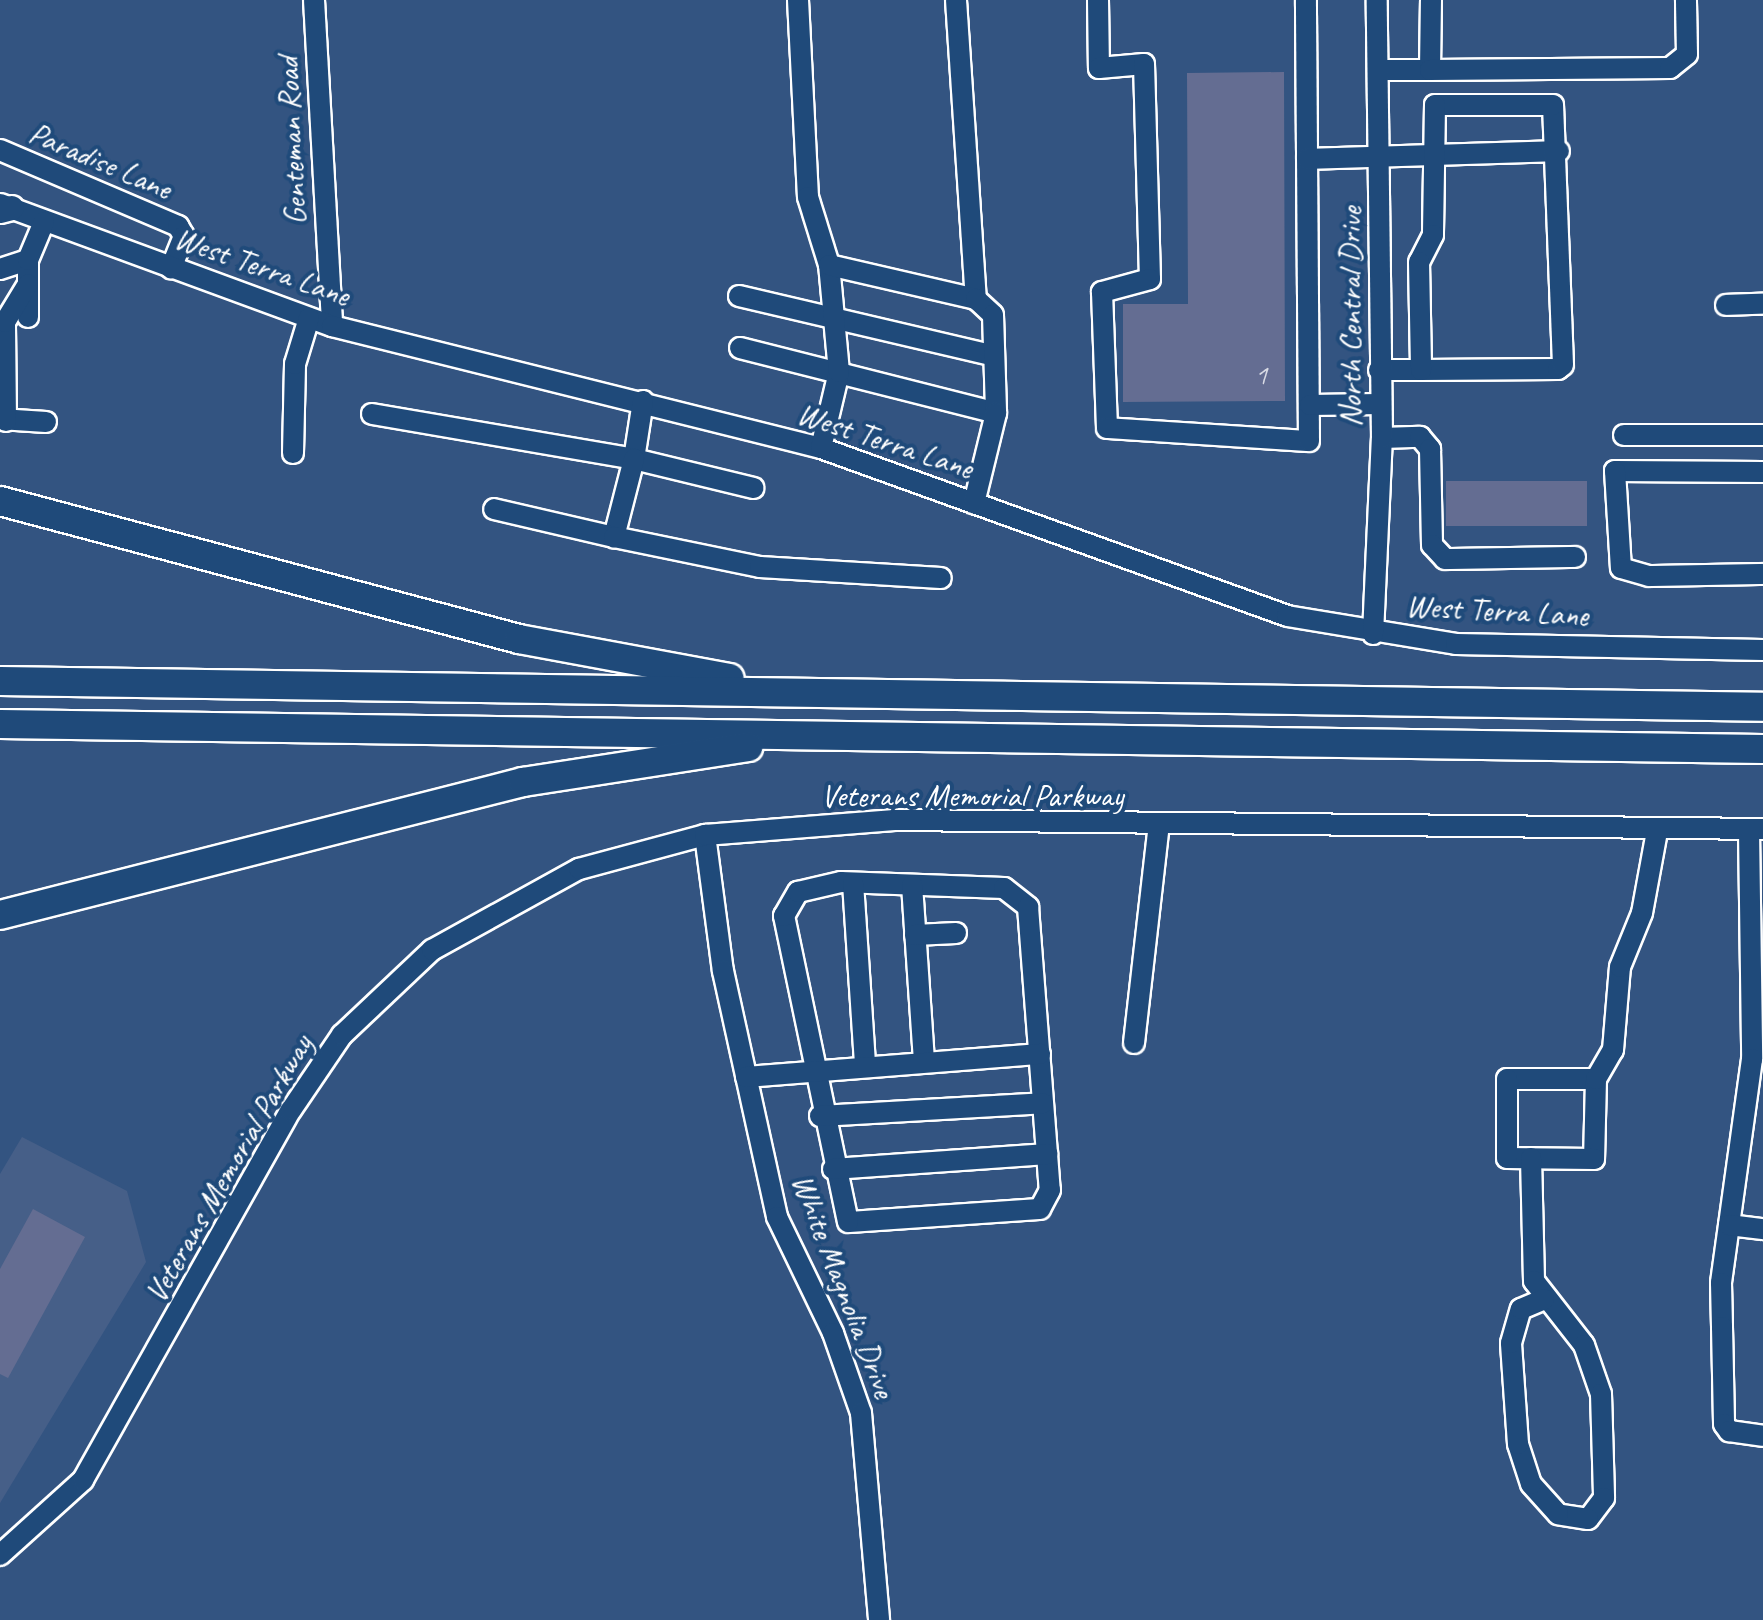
<!DOCTYPE html>
<style>
body{margin:0}
#map{position:relative;width:1763px;height:1620px;overflow:hidden;background:#335481;font-family:Caveat,sans-serif}
div>[style]{position:absolute}
.built>*{inset:0;background:#465f88}
.building>*{inset:0;background:#646d92;transform-origin:0 0}
.roads{filter:drop-shadow(2px 0 #fff) drop-shadow(-2px 0 #fff) drop-shadow(0 2px #fff) drop-shadow(0 -2px #fff)}
.minor>*{height:20px;margin:-10px;padding:0 10px;transform-origin:10px;border-radius:10px;background:#1f4a7a}
.major>*{height:24px;margin:-12px;padding:0 12px;transform-origin:12px;border-radius:12px;background:#1f4a7a}
.highway>*{height:28px;margin:-14px;padding:0 14px;transform-origin:14px;border-radius:14px;background:#1f4a7a}
span{translate:-50% -50%;white-space:nowrap;text-align:center;line-height:1.15;-webkit-text-stroke:8px #1f4a7a;paint-order:stroke}
.number-label{font-size:28px;color:#d8dae4}
.number-label span{-webkit-text-stroke-width:0}
.street-label{font-size:32px;color:#fff}
</style>
<div id="map">
<div class="built">
<div style="clip-path:polygon(22px 1137px,127px 1191px,146px 1262px,0 1503px,0 1174px)"></div>
</div>
<div class="building">
<div style="clip-path:polygon(1284px 72px,1285px 401px,1123px 402px,1123px 304px,1188px 304px,1187px 73px)"></div>
<div style="left:1446px;top:481px;width:141px;height:45px"></div>
<div style="clip-path:polygon(33px 1209px,85px 1237px,8px 1378px,0 1374px,0 1269px)"></div>
</div>
<div class="roads">
<div class="minor">
<div style="left:314px;top:0;width:326px;rotate:86.8deg"></div>
<div style="left:798px;top:0;width:197px;rotate:87.1deg"></div>
<div style="left:808px;top:197px;width:71px;rotate:72.8deg"></div>
<div style="left:956px;top:0;width:300px;rotate:86.2deg"></div>
<div style="left:1098px;top:0;width:68px;rotate:89.2deg"></div>
<div style="left:1099px;top:68px;width:45px;rotate:-5.1deg"></div>
<div style="left:1144px;top:64px;width:215px;rotate:88.4deg"></div>
<div style="left:1150px;top:279px;width:50px;rotate:164.8deg"></div>
<div style="left:1102px;top:292px;width:136px;rotate:87.9deg"></div>
<div style="left:1107px;top:428px;width:202px;rotate:3.7deg"></div>
<div style="left:1309px;top:441px;width:441px;rotate:-90.4deg"></div>
<div style="left:1378px;top:70px;width:52px"></div>
<div style="left:1430px;top:70px;width:70px;rotate:-89.2deg"></div>
<div style="left:1430px;top:70px;width:240px;rotate:-0.5deg"></div>
<div style="left:1670px;top:68px;width:22px;rotate:-39deg"></div>
<div style="left:1687px;top:54px;width:54px;rotate:-91.1deg"></div>
<div style="left:0;top:150px;width:194px;rotate:23.1deg"></div>
<div style="left:178px;top:226px;width:12px;rotate:59deg"></div>
<div style="left:184px;top:236px;width:35px;rotate:112deg"></div>
<div style="left:1307px;top:159px;width:252px;rotate:-1.8deg"></div>
<div style="left:0;top:204px;width:354px;rotate:20.2deg"></div>
<div style="left:332px;top:326px;width:504px;rotate:14.01deg"></div>
<div style="left:821px;top:448px;width:495px;rotate:19.8deg"></div>
<div style="left:1287px;top:616px;width:171px;rotate:9.4deg"></div>
<div style="left:1456px;top:644px;width:307px;rotate:1.1deg"></div>
<div style="left:0;top:269px;width:29px;rotate:-18deg"></div>
<div style="left:739px;top:296px;width:262px;rotate:13.2deg"></div>
<div style="left:1726px;top:305px;width:37px;rotate:-2deg"></div>
<div style="left:28px;top:317px;width:57px;rotate:-90deg"></div>
<div style="left:28px;top:260px;width:41px;rotate:-67.2deg"></div>
<div style="left:740px;top:348px;width:264px;rotate:14.2deg"></div>
<div style="left:1379px;top:370px;width:42px"></div>
<div style="left:1421px;top:370px;width:137px;rotate:-0.4deg"></div>
<div style="left:1558px;top:369px;width:6px;rotate:-39deg"></div>
<div style="left:1563px;top:365px;width:260px;rotate:-92.2deg"></div>
<div style="left:1553px;top:105px;width:118px;rotate:180deg"></div>
<div style="left:1435px;top:105px;width:130px;rotate:90.9deg"></div>
<div style="left:1433px;top:235px;width:30px;rotate:117deg"></div>
<div style="left:1419px;top:262px;width:108px;rotate:88.9deg"></div>
<div style="left:643px;top:401px;width:59px;rotate:98.8deg"></div>
<div style="left:634px;top:459px;width:123px;rotate:13.6deg"></div>
<div style="left:1310px;top:405px;width:70px;rotate:-0.8deg"></div>
<div style="left:372px;top:414px;width:266px;rotate:9.7deg"></div>
<div style="left:634px;top:459px;width:81px;rotate:104.4deg"></div>
<div style="left:614px;top:537px;width:123px;rotate:-166.9deg"></div>
<div style="left:0;top:419px;width:46px;rotate:3.7deg"></div>
<div style="left:6px;top:421px;width:99px;rotate:-90.6deg"></div>
<div style="left:5px;top:322px;width:44px;rotate:-58.8deg"></div>
<div style="left:1624px;top:435px;width:139px"></div>
<div style="left:1382px;top:438px;width:38px;rotate:-2deg"></div>
<div style="left:1420px;top:437px;width:16px;rotate:50deg"></div>
<div style="left:1430px;top:449px;width:96px;rotate:88.8deg"></div>
<div style="left:1432px;top:545px;width:19px;rotate:47deg"></div>
<div style="left:1445px;top:559px;width:130px;rotate:-0.9deg"></div>
<div style="left:821px;top:448px;width:78px;rotate:-76.7deg"></div>
<div style="left:839px;top:372px;width:107px;rotate:-95.3deg"></div>
<div style="left:829px;top:265px;width:151px;rotate:13deg"></div>
<div style="left:976px;top:299px;width:23px;rotate:43deg"></div>
<div style="left:993px;top:315px;width:98px;rotate:88.2deg"></div>
<div style="left:996px;top:413px;width:93px;rotate:103.7deg"></div>
<div style="left:293px;top:453px;width:89px;rotate:-88.7deg"></div>
<div style="left:295px;top:364px;width:48px;rotate:-73.1deg"></div>
<div style="left:1763px;top:472px;width:148px;rotate:-179.6deg"></div>
<div style="left:1615px;top:471px;width:97px;rotate:86.5deg"></div>
<div style="left:1621px;top:568px;width:29px;rotate:16deg"></div>
<div style="left:1649px;top:576px;width:114px;rotate:-1deg"></div>
<div style="left:614px;top:537px;width:149px;rotate:11.6deg"></div>
<div style="left:760px;top:567px;width:181px;rotate:3.5deg"></div>
<div style="left:1373px;top:634px;width:196px;rotate:-87.4deg"></div>
<div style="left:1382px;top:438px;width:438px;rotate:-90.7deg"></div>
<div style="left:1749px;top:830px;width:229px;rotate:89.2deg"></div>
<div style="left:1752px;top:1059px;width:226px;rotate:97.9deg"></div>
<div style="left:1721px;top:1283px;width:44px;rotate:88.7deg"></div>
<div style="left:1722px;top:1327px;width:97px;rotate:88.8deg"></div>
<div style="left:1724px;top:1424px;width:9px;rotate:54deg"></div>
<div style="left:1729px;top:1431px;width:34px;rotate:8deg"></div>
<div style="left:705px;top:835px;width:137px;rotate:82.5deg"></div>
<div style="left:723px;top:971px;width:252px;rotate:77.6deg"></div>
<div style="left:777px;top:1217px;width:129px;rotate:64.2deg"></div>
<div style="left:833px;top:1333px;width:85px;rotate:70.7deg"></div>
<div style="left:861px;top:1413px;width:208px;rotate:85deg"></div>
<div style="left:841px;top:882px;width:163px;rotate:2.1deg"></div>
<div style="left:1004px;top:888px;width:31px;rotate:38deg"></div>
<div style="left:1028px;top:907px;width:284px;rotate:85.6deg"></div>
<div style="left:1050px;top:1190px;width:21px;rotate:118deg"></div>
<div style="left:1040px;top:1209px;width:192px;rotate:176.1deg"></div>
<div style="left:848px;top:1222px;width:313px;rotate:-101.8deg"></div>
<div style="left:784px;top:916px;width:28px;rotate:-60deg"></div>
<div style="left:798px;top:892px;width:44px;rotate:-13.1deg"></div>
<div style="left:853px;top:883px;width:182px;rotate:86.2deg"></div>
<div style="left:912px;top:885px;width:177px;rotate:86.1deg"></div>
<div style="left:915px;top:935px;width:41px;rotate:-2.8deg"></div>
<div style="left:1134px;top:1043px;width:219px;rotate:-83.5deg"></div>
<div style="left:746px;top:1077px;width:295px;rotate:-4.5deg"></div>
<div style="left:1507px;top:1079px;width:89px"></div>
<div style="left:1596px;top:1079px;width:80px;rotate:91.4deg"></div>
<div style="left:1594px;top:1159px;width:87px;rotate:-179.3deg"></div>
<div style="left:1507px;top:1158px;width:79px;rotate:-90deg"></div>
<div style="left:1596px;top:1079px;width:34px;rotate:-60deg"></div>
<div style="left:1613px;top:1050px;width:83px;rotate:-85.2deg"></div>
<div style="left:1620px;top:967px;width:58px;rotate:-67.8deg"></div>
<div style="left:1642px;top:913px;width:83px;rotate:-79.6deg"></div>
<div style="left:820px;top:1116px;width:223px;rotate:-3.3deg"></div>
<div style="left:1531px;top:1158px;width:123px;rotate:88.6deg"></div>
<div style="left:1534px;top:1281px;width:81px;rotate:52deg"></div>
<div style="left:1584px;top:1345px;width:52px;rotate:70.9deg"></div>
<div style="left:1601px;top:1394px;width:104px;rotate:88.3deg"></div>
<div style="left:1604px;top:1498px;width:26px;rotate:127deg"></div>
<div style="left:1588px;top:1519px;width:30px;rotate:-171deg"></div>
<div style="left:1558px;top:1514px;width:40px;rotate:-132deg"></div>
<div style="left:1531px;top:1484px;width:42px;rotate:-108deg"></div>
<div style="left:1518px;top:1444px;width:101px;rotate:-94deg"></div>
<div style="left:1511px;top:1343px;width:35px;rotate:-74deg"></div>
<div style="left:1521px;top:1309px;width:25px;rotate:-23deg"></div>
<div style="left:833px;top:1169px;width:215px;rotate:-4deg"></div>
<div style="left:1729px;top:1225px;width:34px;rotate:7deg"></div>
<div style="left:0;top:1555px;width:112px;rotate:-42.1deg"></div>
<div style="left:83px;top:1480px;width:424px;rotate:-60.7deg"></div>
<div style="left:291px;top:1110px;width:91px;rotate:-55.8deg"></div>
<div style="left:342px;top:1035px;width:124px;rotate:-43.4deg"></div>
<div style="left:432px;top:950px;width:168px;rotate:-28.9deg"></div>
<div style="left:579px;top:869px;width:131px;rotate:-15.1deg"></div>
<div style="left:705px;top:835px;width:190px;rotate:-4.5deg"></div>
<div style="left:894px;top:820px;width:869px;rotate:0.59deg"></div>
</div>
<div class="major">
<div style="left:0;top:211px;width:12px;rotate:-14deg"></div>
</div>
<div class="highway">
<div style="left:0;top:501px;width:537px;rotate:14.89deg"></div>
<div style="left:519px;top:639px;width:214px;rotate:10.5deg"></div>
<div style="left:0;top:681px;width:1763px;rotate:0.84deg"></div>
<div style="left:0;top:724px;width:1763px;rotate:0.81deg"></div>
<div style="left:0;top:915px;width:540px;rotate:-14.27deg"></div>
<div style="left:523px;top:782px;width:228px;rotate:-8.8deg"></div>
</div>
</div>
<div class="number-label">
<span style="left:1261px;top:375px">1</span>
</div>
<div class="street-label">
<span style="left:292px;top:141px;rotate:-93deg">Genteman Road</span>
<span style="left:100px;top:161px;rotate:23deg">Paradise Lane</span>
<span style="left:262px;top:267px;rotate:19deg">West Terra Lane</span>
<span style="left:1351px;top:317px;rotate:-90deg">North Central Drive</span>
<span style="left:885px;top:441px;rotate:18deg">West Terra Lane</span>
<span style="left:1497px;top:611px;rotate:3deg">West Terra Lane</span>
<span style="left:972px;top:796px">Veterans Memorial Parkway</span>
<span style="left:229px;top:1169px;rotate:-60deg">Veterans Memorial Parkway</span>
<span style="left:843px;top:1286px;rotate:69deg">White Magnolia Drive</span>
</div>
</div>
